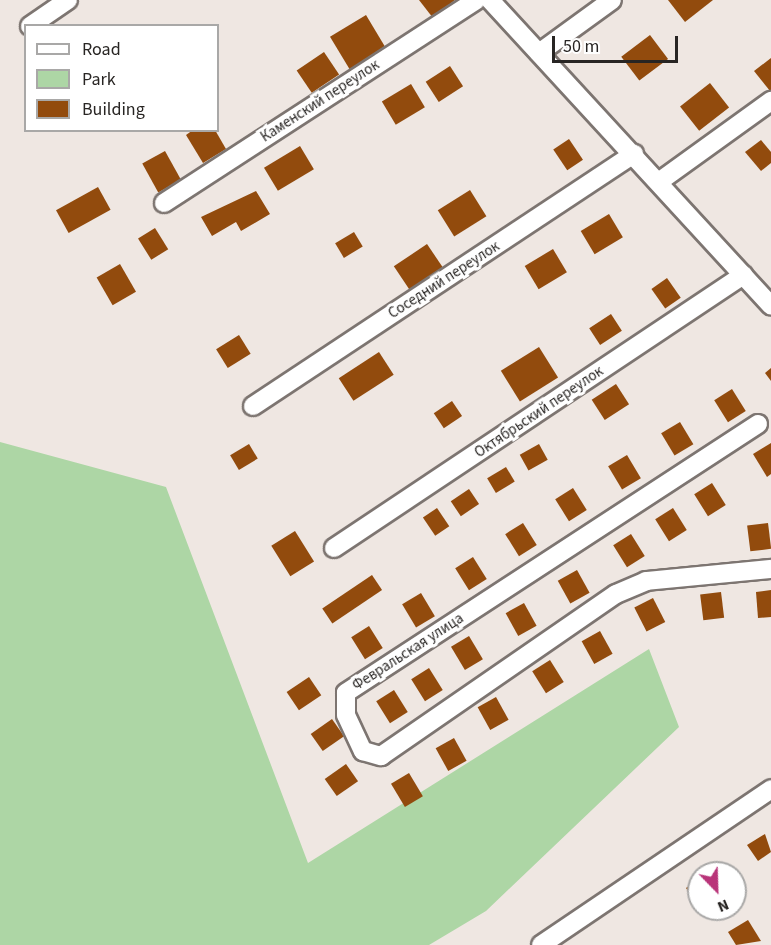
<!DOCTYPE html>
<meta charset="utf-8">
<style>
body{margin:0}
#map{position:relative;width:771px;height:945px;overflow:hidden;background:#efe7e2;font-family:"Source Sans 3",sans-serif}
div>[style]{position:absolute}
.green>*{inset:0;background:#add6a5}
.building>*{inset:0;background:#924b0d;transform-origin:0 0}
.roads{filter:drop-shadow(2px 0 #7d7571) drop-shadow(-2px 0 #7d7571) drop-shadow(0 2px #7d7571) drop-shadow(0 -2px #7d7571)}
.minor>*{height:18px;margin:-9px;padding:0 9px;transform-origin:9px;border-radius:9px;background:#fff}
span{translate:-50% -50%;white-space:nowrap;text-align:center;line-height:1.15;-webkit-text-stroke:6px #fff;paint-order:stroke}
.street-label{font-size:15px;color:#282523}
.legend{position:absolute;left:24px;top:24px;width:195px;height:108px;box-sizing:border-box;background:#fff;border:2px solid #a9a8a7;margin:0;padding:8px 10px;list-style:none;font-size:18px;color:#282523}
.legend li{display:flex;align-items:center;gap:12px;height:30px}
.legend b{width:30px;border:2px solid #a9a8a7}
.north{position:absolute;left:687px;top:861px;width:60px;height:60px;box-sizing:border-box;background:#fff;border:2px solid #a9a8a7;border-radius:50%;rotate:157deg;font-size:16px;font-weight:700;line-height:24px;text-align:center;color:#282523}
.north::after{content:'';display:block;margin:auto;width:21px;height:27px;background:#b93479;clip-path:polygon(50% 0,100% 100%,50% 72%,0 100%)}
.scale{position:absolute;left:552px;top:36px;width:126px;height:27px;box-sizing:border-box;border:3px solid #282523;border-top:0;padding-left:8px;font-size:18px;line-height:21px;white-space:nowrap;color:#282523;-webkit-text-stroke:4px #fff;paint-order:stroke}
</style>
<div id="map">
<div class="green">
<div style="clip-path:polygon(0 442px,166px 487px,308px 863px,649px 649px,679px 727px,486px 911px,429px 945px,0 945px)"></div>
</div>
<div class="building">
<div style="clip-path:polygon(419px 0,455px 0,433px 18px)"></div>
<div style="clip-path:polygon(668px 0,713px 0,685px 22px)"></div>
<div style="left:366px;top:15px;width:39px;height:42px;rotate:59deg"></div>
<div style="left:650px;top:35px;width:30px;height:36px;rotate:53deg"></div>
<div style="left:324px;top:52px;width:27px;height:33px;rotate:56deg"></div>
<div style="clip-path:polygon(771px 58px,771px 90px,770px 91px,754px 71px)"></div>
<div style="left:450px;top:66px;width:24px;height:29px;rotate:57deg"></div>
<div style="left:710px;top:83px;width:31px;height:38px;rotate:52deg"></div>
<div style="left:411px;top:84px;width:27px;height:34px;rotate:59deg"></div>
<div style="clip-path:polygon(193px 130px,215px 130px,226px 149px,203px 163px,186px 135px)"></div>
<div style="left:569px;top:139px;width:25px;height:19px;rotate:56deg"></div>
<div style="clip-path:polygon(761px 140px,771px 152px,771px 163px,761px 171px,745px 152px)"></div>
<div style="left:300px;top:146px;width:27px;height:42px;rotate:59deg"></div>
<div style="left:165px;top:151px;width:33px;height:26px;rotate:61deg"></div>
<div style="left:98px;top:187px;width:26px;height:48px;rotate:61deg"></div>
<div style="left:470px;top:190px;width:31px;height:38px;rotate:58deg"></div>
<div style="clip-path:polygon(256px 191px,270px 214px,241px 231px,236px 222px,212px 236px,201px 217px)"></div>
<div style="left:609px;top:214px;width:27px;height:33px;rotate:59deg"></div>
<div style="left:155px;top:228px;width:25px;height:20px;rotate:58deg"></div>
<div style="left:354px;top:232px;width:17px;height:22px;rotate:59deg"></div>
<div style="left:427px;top:244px;width:32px;height:40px;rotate:56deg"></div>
<div style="left:553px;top:249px;width:27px;height:33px;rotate:59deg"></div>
<div style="left:120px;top:264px;width:32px;height:27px;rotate:60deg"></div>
<div style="left:667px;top:278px;width:24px;height:19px;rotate:55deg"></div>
<div style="left:611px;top:314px;width:20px;height:26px;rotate:57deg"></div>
<div style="left:239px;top:335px;width:22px;height:27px;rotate:58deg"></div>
<div style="left:539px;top:347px;width:36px;height:45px;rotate:58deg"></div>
<div style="left:379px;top:352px;width:27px;height:48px;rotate:57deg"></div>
<div style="clip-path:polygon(771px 368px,771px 381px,765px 373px)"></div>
<div style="left:616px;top:384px;width:24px;height:29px;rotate:57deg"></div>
<div style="left:732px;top:389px;width:26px;height:21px;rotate:58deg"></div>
<div style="left:452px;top:401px;width:18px;height:22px;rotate:56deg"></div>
<div style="left:680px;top:422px;width:26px;height:22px;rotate:59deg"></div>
<div style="clip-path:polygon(771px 443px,771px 474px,767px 477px,753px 454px)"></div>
<div style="left:249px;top:444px;width:17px;height:22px;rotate:59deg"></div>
<div style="left:539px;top:444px;width:18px;height:22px;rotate:61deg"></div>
<div style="left:627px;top:455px;width:27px;height:22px;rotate:59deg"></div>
<div style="left:506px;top:467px;width:17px;height:22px;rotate:59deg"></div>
<div style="left:712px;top:483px;width:26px;height:21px;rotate:58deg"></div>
<div style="left:573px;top:488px;width:26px;height:21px;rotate:58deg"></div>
<div style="left:469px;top:489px;width:18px;height:22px;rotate:56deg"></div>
<div style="left:437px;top:508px;width:22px;height:17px;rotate:56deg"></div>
<div style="left:673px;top:508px;width:26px;height:21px;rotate:58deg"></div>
<div style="left:523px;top:523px;width:26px;height:21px;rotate:58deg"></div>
<div style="left:768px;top:523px;width:26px;height:21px;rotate:83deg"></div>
<div style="left:295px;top:531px;width:36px;height:28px;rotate:58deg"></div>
<div style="left:631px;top:534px;width:26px;height:21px;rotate:58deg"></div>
<div style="left:473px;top:557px;width:26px;height:21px;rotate:58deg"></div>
<div style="left:577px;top:570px;width:26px;height:22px;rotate:61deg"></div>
<div style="left:372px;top:575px;width:18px;height:60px;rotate:56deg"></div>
<div style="clip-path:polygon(771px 590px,771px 617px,758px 618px,756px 592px)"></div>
<div style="left:721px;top:592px;width:26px;height:21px;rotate:83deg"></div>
<div style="left:421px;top:593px;width:27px;height:22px;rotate:59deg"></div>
<div style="left:653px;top:598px;width:27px;height:21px;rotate:63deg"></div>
<div style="left:524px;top:603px;width:26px;height:21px;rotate:61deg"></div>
<div style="left:369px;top:626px;width:26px;height:21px;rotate:58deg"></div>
<div style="left:600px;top:631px;width:26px;height:21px;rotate:61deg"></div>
<div style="left:469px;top:636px;width:27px;height:21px;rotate:59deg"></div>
<div style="left:550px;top:660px;width:26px;height:21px;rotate:58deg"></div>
<div style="left:429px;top:668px;width:26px;height:21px;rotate:58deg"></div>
<div style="left:309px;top:677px;width:22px;height:27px;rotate:56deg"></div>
<div style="left:394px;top:690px;width:26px;height:21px;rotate:58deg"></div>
<div style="left:496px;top:697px;width:26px;height:21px;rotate:61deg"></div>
<div style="left:332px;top:719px;width:21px;height:26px;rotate:55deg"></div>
<div style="left:454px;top:738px;width:26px;height:21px;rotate:61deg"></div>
<div style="left:346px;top:764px;width:21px;height:26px;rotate:55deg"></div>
<div style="left:409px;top:773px;width:27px;height:21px;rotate:59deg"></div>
<div style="clip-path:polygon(765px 834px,771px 852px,758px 861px,747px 845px)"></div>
<div style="clip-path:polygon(699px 879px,699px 908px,686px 888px)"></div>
<div style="clip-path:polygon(748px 920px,761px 941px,736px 945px,728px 932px)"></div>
</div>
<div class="roads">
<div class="minor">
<div style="left:490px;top:0;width:415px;rotate:47.4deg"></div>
<div style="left:30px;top:26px;width:46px;rotate:-34.4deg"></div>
<div style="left:539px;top:53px;width:90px;rotate:-36deg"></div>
<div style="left:660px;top:181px;width:137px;rotate:-35.8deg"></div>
<div style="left:164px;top:203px;width:372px;rotate:-33deg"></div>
<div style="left:253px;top:406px;width:457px;rotate:-33.5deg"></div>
<div style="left:758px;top:424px;width:492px;rotate:146.9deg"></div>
<div style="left:346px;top:693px;width:22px;rotate:90deg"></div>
<div style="left:346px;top:715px;width:40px;rotate:65deg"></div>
<div style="left:363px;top:751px;width:19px;rotate:16deg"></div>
<div style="left:381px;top:756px;width:285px;rotate:-34.6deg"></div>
<div style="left:616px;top:594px;width:33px;rotate:-23deg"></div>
<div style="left:646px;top:581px;width:126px;rotate:-5.5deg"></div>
<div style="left:334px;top:548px;width:492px;rotate:-33.7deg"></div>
<div style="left:541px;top:945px;width:278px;rotate:-34.1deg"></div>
</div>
</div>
<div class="street-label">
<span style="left:320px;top:101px;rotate:-33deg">Каменский переулок</span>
<span style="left:444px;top:280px;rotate:-33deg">Соседний переулок</span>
<span style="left:539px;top:412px;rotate:-34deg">Октябрьский переулок</span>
<span style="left:408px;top:652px;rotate:-33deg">Февральская улица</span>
</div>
<ul class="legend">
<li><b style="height:8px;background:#fff"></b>Road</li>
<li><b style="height:16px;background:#add6a5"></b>Park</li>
<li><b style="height:16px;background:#924b0d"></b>Building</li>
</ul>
<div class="north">N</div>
<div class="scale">50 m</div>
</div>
